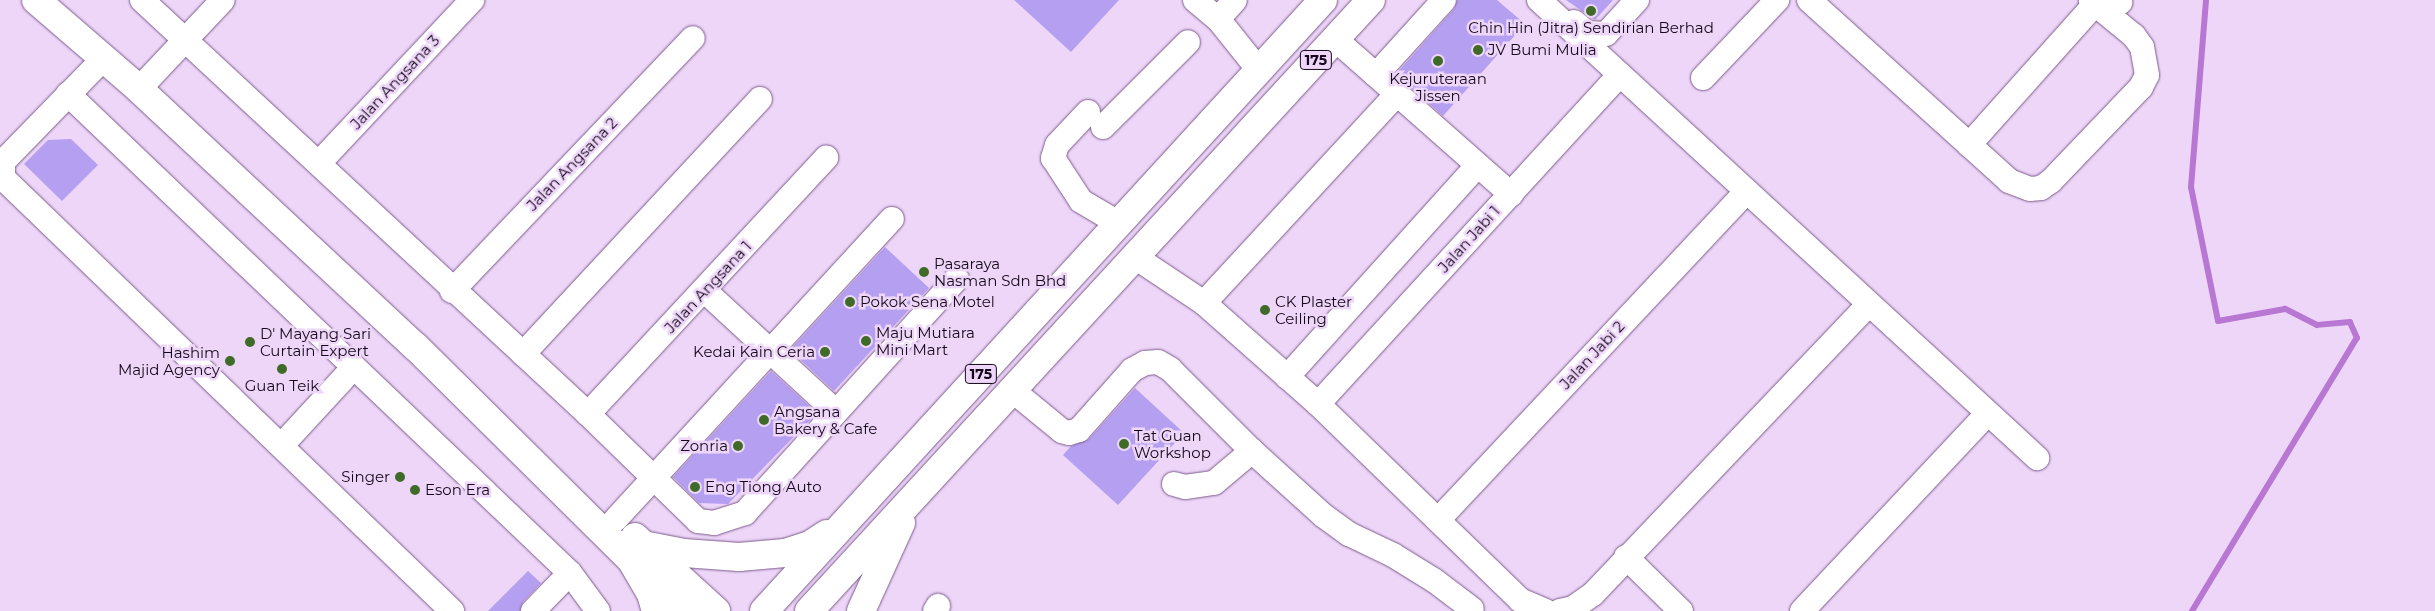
<!DOCTYPE html>
<html>
<head>
<meta charset="utf-8">
<style>
	body { margin:0 }
	#map { position:relative; width:2435px; height:611px; overflow:hidden; background:#edd6f8; font-family:Montserrat,sans-serif }
	div>[style] { position:absolute }
	[style*='--x'] { left:calc(var(--x)*1px); top:calc(var(--y)*1px); width:calc(var(--w)*1px); rotate:calc(var(--a)*1deg) }
	.stream>* { height:6px; margin:-3px; padding:0 3px; transform-origin:3px; border-radius:3px; background:#b877d2 }
	.building>* { inset:0; background:#b59ff0 }
	.roads { filter:drop-shadow(0 0 1px #7d5a8c) drop-shadow(0 0 1px #7d5a8c) }
	.minor>* { height:24px; margin:-12px; padding:0 12px; transform-origin:12px; border-radius:12px; background:#fff }
	.major>* { height:28px; margin:-14px; padding:0 14px; transform-origin:14px; border-radius:14px; background:#fff }
	.highway>* { height:28px; margin:-14px; padding:0 14px; transform-origin:14px; border-radius:14px; background:#fff }
	.dots>* { width:14px; height:14px; translate:-50% -50%; box-sizing:border-box; border:2px solid #edd6f8; border-radius:50% }
	span { translate:-50% -50%; white-space:nowrap; text-align:center; line-height:1.15; -webkit-text-stroke:5px #edd6f8; paint-order:stroke }
	.shield-label span { padding:1px 4px; background:#edd6f8; border:1px solid; border-radius:4px; -webkit-text-stroke-width:0 }
	.shield-label { font-size:14px; color:#16081b; font-weight:700 }
	.poi-label { font-size:15px; color:#16081b }
	.left { translate:0 -50%; text-align:left }
	.right { translate:-100% -50%; text-align:right }
	.street-label { font-size:15px; color:#16081b }
</style>
</head>
<body>
<div id="map">
	<div class="stream">
		<i style="--x:2192;--y:611;--w:319;--a:-58.9"></i>
		<i style="--x:2357;--y:338;--w:17;--a:-114"></i>
		<i style="--x:2350;--y:322;--w:33;--a:175"></i>
		<i style="--x:2317;--y:325;--w:36;--a:-153"></i>
		<i style="--x:2285;--y:309;--w:68;--a:169.8"></i>
		<i style="--x:2218;--y:321;--w:137;--a:-101.4"></i>
		<i style="--x:2191;--y:187;--w:188;--a:-85.4"></i>
	</div>
	<div class="building">
		<i style="clip-path:polygon(1014px 0,1119px 0,1071px 52px)"></i>
		<i style="clip-path:polygon(1457px 0,1497px 0,1525px 24px,1443px 116px,1396px 74px,1454px 9px)"></i>
		<i style="clip-path:polygon(1566px 0,1613px 0,1595px 20px)"></i>
		<i style="clip-path:polygon(71px 139px,98px 165px,62px 201px,24px 164px,48px 140px)"></i>
		<i style="clip-path:polygon(885px 247px,929px 288px,834px 391px,790px 350px)"></i>
		<i style="clip-path:polygon(771px 371px,817px 413px,728px 504px,699px 503px,673px 477px)"></i>
		<i style="clip-path:polygon(1135px 388px,1184px 433px,1118px 505px,1063px 455px,1071px 446px,1089px 439px)"></i>
		<i style="clip-path:polygon(528px 571px,541px 583px,523px 602px,520px 611px,488px 611px)"></i>
	</div>
	<div class="roads">
		<div class="minor">
			<i style="--x:142;--y:0;--w:609;--a:42.87"></i>
			<i style="--x:588;--y:414;--w:153;--a:44.2"></i>
			<i style="--x:698;--y:521;--w:16;--a:7"></i>
			<i style="--x:714;--y:523;--w:33;--a:-18"></i>
			<i style="--x:745;--y:513;--w:316;--a:-47.9"></i>
			<i style="--x:1195;--y:0;--w:30;--a:40"></i>
			<i style="--x:1218;--y:19;--w:64;--a:51.3"></i>
			<i style="--x:1539;--y:0;--w:677;--a:42.6"></i>
			<i style="--x:1809;--y:0;--w:270;--a:42.1"></i>
			<i style="--x:2009;--y:181;--w:22;--a:21"></i>
			<i style="--x:2030;--y:189;--w:11;--a:-5"></i>
			<i style="--x:2041;--y:188;--w:12;--a:-35"></i>
			<i style="--x:2051;--y:181;--w:130;--a:-46.2"></i>
			<i style="--x:2141;--y:87;--w:13;--a:-63"></i>
			<i style="--x:2147;--y:75;--w:28;--a:-100"></i>
			<i style="--x:2142;--y:47;--w:14;--a:-126"></i>
			<i style="--x:2134;--y:36;--w:50;--a:-140.6"></i>
			<i style="--x:2117;--y:0;--w:4;--a:34"></i>
			<i style="--x:1218;--y:19;--w:25;--a:-48"></i>
			<i style="--x:1574;--y:22;--w:17;--a:40"></i>
			<i style="--x:1587;--y:33;--w:19;--a:3"></i>
			<i style="--x:1606;--y:34;--w:46;--a:-47.6"></i>
			<i style="--x:1335;--y:39;--w:235;--a:41.4"></i>
			<i style="--x:104;--y:58;--w:145;--a:134.2"></i>
			<i style="--x:3;--y:162;--w:16;--a:90"></i>
			<i style="--x:3;--y:178;--w:624;--a:43.96"></i>
			<i style="--x:1376;--y:75;--w:101;--a:-47.8"></i>
			<i style="--x:1703;--y:78;--w:108;--a:-46.5"></i>
			<i style="--x:139;--y:89;--w:122;--a:-46.7"></i>
			<i style="--x:68;--y:94;--w:694;--a:43.66"></i>
			<i style="--x:570;--y:573;--w:47;--a:53.6"></i>
			<i style="--x:1088;--y:112;--w:45;--a:133.2"></i>
			<i style="--x:1057;--y:145;--w:14;--a:107"></i>
			<i style="--x:1053;--y:158;--w:51;--a:56.9"></i>
			<i style="--x:1081;--y:201;--w:45;--a:30.5"></i>
			<i style="--x:1103;--y:127;--w:120;--a:-45"></i>
			<i style="--x:1969;--y:145;--w:189;--a:-48.2"></i>
			<i style="--x:2095;--y:4;--w:6;--a:-135"></i>
			<i style="--x:319;--y:163;--w:224;--a:-46.8"></i>
			<i style="--x:1135;--y:257;--w:83;--a:33.7"></i>
			<i style="--x:1204;--y:303;--w:152;--a:41.5"></i>
			<i style="--x:1318;--y:404;--w:281;--a:44.1"></i>
			<i style="--x:1520;--y:600;--w:28;--a:23"></i>
			<i style="--x:452;--y:291;--w:349;--a:-46.4"></i>
			<i style="--x:705;--y:291;--w:177;--a:42.7"></i>
			<i style="--x:1204;--y:303;--w:283;--a:-47.3"></i>
			<i style="--x:523;--y:354;--w:348;--a:-47.1"></i>
			<i style="--x:1287;--y:377;--w:285;--a:-48"></i>
			<i style="--x:1012;--y:390;--w:65;--a:39.4"></i>
			<i style="--x:1062;--y:431;--w:7;--a:16"></i>
			<i style="--x:1069;--y:433;--w:10;--a:-17"></i>
			<i style="--x:1079;--y:430;--w:80;--a:-48.5"></i>
			<i style="--x:1132;--y:370;--w:15;--a:-28"></i>
			<i style="--x:1145;--y:363;--w:13;--a:-4"></i>
			<i style="--x:1158;--y:362;--w:14;--a:30"></i>
			<i style="--x:1170;--y:369;--w:116;--a:45"></i>
			<i style="--x:1252;--y:451;--w:97;--a:42.1"></i>
			<i style="--x:1324;--y:516;--w:31;--a:36"></i>
			<i style="--x:1349;--y:534;--w:49;--a:25.5"></i>
			<i style="--x:1393;--y:555;--w:49;--a:31.8"></i>
			<i style="--x:1435;--y:581;--w:46;--a:37.1"></i>
			<i style="--x:1318;--y:404;--w:447;--a:-47.5"></i>
			<i style="--x:588;--y:414;--w:350;--a:-47.1"></i>
			<i style="--x:282;--y:445;--w:106;--a:-47.3"></i>
			<i style="--x:1174;--y:484;--w:11;--a:15"></i>
			<i style="--x:1185;--y:487;--w:29;--a:-8"></i>
			<i style="--x:1214;--y:483;--w:50;--a:-40.1"></i>
			<i style="--x:615;--y:520;--w:409;--a:-47.4"></i>
			<i style="--x:1438;--y:520;--w:451;--a:-46.8"></i>
			<i style="--x:1626;--y:557;--w:77;--a:44.5"></i>
			<i style="--x:533;--y:611;--w:53;--a:-45.8"></i>
			<i style="--x:935;--y:611;--w:6;--a:-59"></i>
			<i style="--x:1560;--y:611;--w:13;--a:-13"></i>
			<i style="--x:1573;--y:608;--w:24;--a:-35"></i>
			<i style="--x:1593;--y:594;--w:400;--a:-46.4"></i>
			<i style="--x:1802;--y:611;--w:270;--a:-46.8"></i>
		</div>
		<div class="major">
			<i style="--x:36;--y:0;--w:136;--a:40.8"></i>
			<i style="--x:139;--y:89;--w:377;--a:43"></i>
			<i style="--x:415;--y:346;--w:377;--a:44.7"></i>
			<i style="--x:635;--y:537;--w:110;--a:42.4"></i>
		</div>
		<div class="highway">
			<i style="--x:643;--y:545;--w:42;--a:11"></i>
			<i style="--x:684;--y:553;--w:55;--a:4.2"></i>
			<i style="--x:739;--y:557;--w:46;--a:-5"></i>
			<i style="--x:785;--y:553;--w:26;--a:-18"></i>
			<i style="--x:810;--y:545;--w:20;--a:-33"></i>
			<i style="--x:630;--y:558;--w:42;--a:59.7"></i>
			<i style="--x:651;--y:594;--w:18;--a:74"></i>
			<i style="--x:764;--y:611;--w:828;--a:-47.54"></i>
			<i style="--x:809;--y:611;--w:830;--a:-47.39"></i>
			<i style="--x:861;--y:611;--w:97;--a:-65.6"></i>
		</div>
	</div>
	<div class="dots">
		<i style="left:1591px;top:11px;background:#3f6a27"></i>
		<i style="left:1478px;top:50px;background:#3f6a27"></i>
		<i style="left:1438px;top:61px;background:#3f6a27"></i>
		<i style="left:924px;top:272px;background:#3f6a27"></i>
		<i style="left:850px;top:302px;background:#3f6a27"></i>
		<i style="left:1265px;top:310px;background:#3f6a27"></i>
		<i style="left:866px;top:341px;background:#3f6a27"></i>
		<i style="left:250px;top:342px;background:#3f6a27"></i>
		<i style="left:825px;top:352px;background:#3f6a27"></i>
		<i style="left:230px;top:361px;background:#3f6a27"></i>
		<i style="left:282px;top:369px;background:#3f6a27"></i>
		<i style="left:764px;top:420px;background:#3f6a27"></i>
		<i style="left:1124px;top:444px;background:#3f6a27"></i>
		<i style="left:738px;top:446px;background:#3f6a27"></i>
		<i style="left:400px;top:477px;background:#3f6a27"></i>
		<i style="left:695px;top:487px;background:#3f6a27"></i>
		<i style="left:415px;top:490px;background:#3f6a27"></i>
	</div>
	<div class="shield-label">
		<span style="left:1316px;top:60px">175</span>
		<span style="left:981px;top:374px">175</span>
	</div>
	<div class="poi-label">
		<span style="left:1591px;top:28px">Chin Hin (Jitra) Sendirian Berhad</span>
		<span class="left" style="left:1488px;top:50px">JV Bumi Mulia</span>
		<span style="left:1438px;top:87px">Kejuruteraan<br>Jissen</span>
		<span class="left" style="left:934px;top:272px">Pasaraya<br>Nasman Sdn Bhd</span>
		<span class="left" style="left:1275px;top:310px">CK Plaster<br>Ceiling</span>
		<span class="left" style="left:860px;top:302px">Pokok Sena Motel</span>
		<span class="left" style="left:876px;top:341px">Maju Mutiara<br>Mini Mart</span>
		<span class="left" style="left:260px;top:342px">D' Mayang Sari<br>Curtain Expert</span>
		<span class="right" style="left:220px;top:361px">Hashim<br>Majid Agency</span>
		<span class="right" style="left:815px;top:352px">Kedai Kain Ceria</span>
		<span style="left:282px;top:386px">Guan Teik</span>
		<span class="left" style="left:774px;top:420px">Angsana<br>Bakery &amp; Cafe</span>
		<span class="left" style="left:1134px;top:444px">Tat Guan<br>Workshop</span>
		<span class="right" style="left:728px;top:446px">Zonria</span>
		<span class="right" style="left:390px;top:477px">Singer</span>
		<span class="left" style="left:705px;top:487px">Eng Tiong Auto</span>
		<span class="left" style="left:425px;top:490px">Eson Era</span>
	</div>
	<div class="street-label">
		<span style="left:395px;top:82px;rotate:-47deg">Jalan Angsana 3</span>
		<span style="left:572px;top:164px;rotate:-46deg">Jalan Angsana 2</span>
		<span style="left:1469px;top:239px;rotate:-48deg">Jalan Jabi 1</span>
		<span style="left:708px;top:287px;rotate:-47deg">Jalan Angsana 1</span>
		<span style="left:1592px;top:355px;rotate:-47deg">Jalan Jabi 2</span>
	</div>
</div>
</body>
</html>
